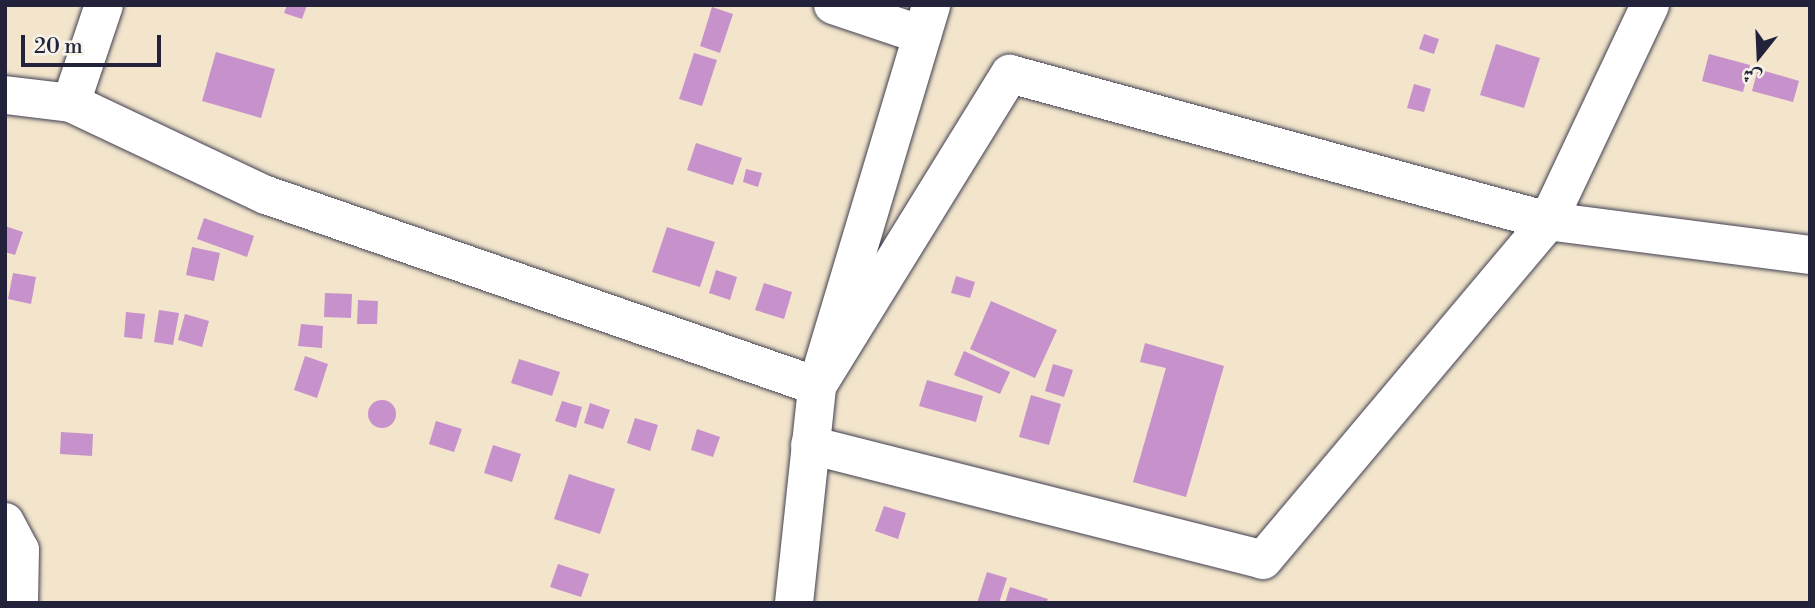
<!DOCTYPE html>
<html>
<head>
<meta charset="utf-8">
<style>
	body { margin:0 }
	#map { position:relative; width:1815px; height:608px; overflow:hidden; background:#f2e5cb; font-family:"Libre Bodoni",Amiri,serif }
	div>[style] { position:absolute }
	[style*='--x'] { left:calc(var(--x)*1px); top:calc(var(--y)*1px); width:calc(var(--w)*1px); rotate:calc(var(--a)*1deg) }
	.building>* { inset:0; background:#c791cb }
	.round { border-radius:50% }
	.roads { filter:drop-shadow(0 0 2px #413f51) drop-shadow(0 0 2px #413f51) }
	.street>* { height:38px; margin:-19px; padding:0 19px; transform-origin:19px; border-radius:19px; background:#fff }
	span { translate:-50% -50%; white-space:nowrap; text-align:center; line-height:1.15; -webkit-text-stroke:7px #f7f3e8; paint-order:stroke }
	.frame { position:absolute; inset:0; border:7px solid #22223b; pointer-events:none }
	.north { position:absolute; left:1724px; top:21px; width:70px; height:70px; -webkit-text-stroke:5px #f7f3e8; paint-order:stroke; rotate:198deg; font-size:19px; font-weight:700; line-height:28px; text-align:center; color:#22223b }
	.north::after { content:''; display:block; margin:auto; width:24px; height:32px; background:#22223b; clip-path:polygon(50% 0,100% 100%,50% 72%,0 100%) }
	.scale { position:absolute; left:21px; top:35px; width:140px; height:32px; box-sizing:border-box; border:4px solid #22223b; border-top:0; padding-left:9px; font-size:21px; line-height:24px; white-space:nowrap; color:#22223b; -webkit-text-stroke:5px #f7f3e8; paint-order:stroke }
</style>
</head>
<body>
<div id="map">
	<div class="building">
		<i style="clip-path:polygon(287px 5px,307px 5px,302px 19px,284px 13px)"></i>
		<i style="clip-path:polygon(712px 7px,733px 14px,720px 53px,700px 46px)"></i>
		<i style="clip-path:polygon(1424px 34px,1439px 39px,1434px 54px,1419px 49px)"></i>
		<i style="clip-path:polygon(1496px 44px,1540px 58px,1524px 108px,1480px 95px)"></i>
		<i style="clip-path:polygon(216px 52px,275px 69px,261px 118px,202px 101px)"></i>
		<i style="clip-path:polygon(694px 53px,717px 60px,702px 106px,679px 99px)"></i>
		<i style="clip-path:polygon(1709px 54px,1750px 65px,1743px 92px,1702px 81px)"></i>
		<i style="clip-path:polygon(1758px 69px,1799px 81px,1793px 102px,1752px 91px)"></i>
		<i style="clip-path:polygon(1414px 84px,1431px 89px,1424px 112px,1407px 108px)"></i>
		<i style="clip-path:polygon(696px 143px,742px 158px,733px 185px,687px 170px)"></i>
		<i style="clip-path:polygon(746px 169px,762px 173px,758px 187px,743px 182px)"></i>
		<i style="clip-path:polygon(204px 218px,254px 236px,247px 257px,197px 239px)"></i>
		<i style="clip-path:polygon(5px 226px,23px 232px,15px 255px,5px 252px)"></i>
		<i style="clip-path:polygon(667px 227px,715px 242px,700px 287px,652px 272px)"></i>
		<i style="clip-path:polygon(192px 247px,220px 253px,214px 281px,186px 275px)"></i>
		<i style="clip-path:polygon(716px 270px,737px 277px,730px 300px,709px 293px)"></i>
		<i style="clip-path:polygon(13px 273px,36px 277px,31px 304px,8px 299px)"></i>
		<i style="clip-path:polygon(956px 276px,975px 282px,970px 298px,951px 293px)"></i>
		<i style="clip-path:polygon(764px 283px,792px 292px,784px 319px,755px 310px)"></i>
		<i style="clip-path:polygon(325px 293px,352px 294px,351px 318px,324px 317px)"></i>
		<i style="clip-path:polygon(358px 300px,378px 301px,377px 324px,357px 324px)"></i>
		<i style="clip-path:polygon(991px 301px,1057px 330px,1035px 378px,970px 349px)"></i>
		<i style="clip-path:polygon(159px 310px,179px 313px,173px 345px,154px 342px)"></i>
		<i style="clip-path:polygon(126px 312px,145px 314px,142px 339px,124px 337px)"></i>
		<i style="clip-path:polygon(185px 314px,209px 321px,202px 347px,178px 340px)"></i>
		<i style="clip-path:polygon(301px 324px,323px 326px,322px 348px,298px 346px)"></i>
		<i style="clip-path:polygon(1145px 343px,1224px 366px,1186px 497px,1133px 482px,1166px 368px,1140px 362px)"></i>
		<i style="clip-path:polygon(964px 351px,1010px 372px,1000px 394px,954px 375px)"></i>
		<i style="clip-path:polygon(305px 356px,328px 364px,317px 398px,294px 390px)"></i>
		<i style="clip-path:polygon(519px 359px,560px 372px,552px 396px,511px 383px)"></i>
		<i style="clip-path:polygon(1053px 364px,1073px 370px,1064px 397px,1045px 391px)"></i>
		<i style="clip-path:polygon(927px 380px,983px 396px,976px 422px,919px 406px)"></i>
		<i style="clip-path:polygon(1031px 395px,1061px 404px,1049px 445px,1019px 437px)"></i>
		<i class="round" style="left:368px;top:400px;width:28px;height:28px"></i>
		<i style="clip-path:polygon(562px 401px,582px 407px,576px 428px,555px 421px)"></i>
		<i style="clip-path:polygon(590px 403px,610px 410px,603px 429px,584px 423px)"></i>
		<i style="clip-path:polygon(635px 418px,658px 425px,650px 451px,627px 443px)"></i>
		<i style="clip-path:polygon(436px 421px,462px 429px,454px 452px,429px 444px)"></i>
		<i style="clip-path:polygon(697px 429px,720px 437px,713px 457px,691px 450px)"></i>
		<i style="clip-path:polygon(61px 432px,93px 434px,92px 456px,60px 454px)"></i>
		<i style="clip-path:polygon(493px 445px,521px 454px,512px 482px,484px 473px)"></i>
		<i style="clip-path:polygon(569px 474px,615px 489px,600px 534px,554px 519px)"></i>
		<i style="clip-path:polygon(884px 506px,906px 513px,898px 539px,875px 531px)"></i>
		<i style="clip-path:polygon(558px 564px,589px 574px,581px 597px,550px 587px)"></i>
		<i style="clip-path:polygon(987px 572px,1007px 578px,999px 603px,977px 603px)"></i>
		<i style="clip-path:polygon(1010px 587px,1048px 599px,1046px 603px,1005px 603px)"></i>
	</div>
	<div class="roads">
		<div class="street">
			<i style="--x:833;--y:5;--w:94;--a:18.6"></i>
			<i style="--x:5;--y:95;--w:66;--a:6.9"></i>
			<i style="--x:71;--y:103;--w:216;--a:25.3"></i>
			<i style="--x:266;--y:195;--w:583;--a:19.12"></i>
			<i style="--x:817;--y:386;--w:367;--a:-58.3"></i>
			<i style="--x:1010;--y:74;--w:558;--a:15.28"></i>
			<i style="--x:1548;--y:221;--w:264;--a:7.4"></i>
			<i style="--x:71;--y:103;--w:103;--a:-71.4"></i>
			<i style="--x:810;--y:445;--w:467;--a:14.2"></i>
			<i style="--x:1263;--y:560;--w:443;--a:-49.9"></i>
			<i style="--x:1548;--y:221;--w:239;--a:-64.7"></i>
			<i style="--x:5;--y:522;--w:32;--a:62"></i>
			<i style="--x:20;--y:550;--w:53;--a:91.1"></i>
			<i style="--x:794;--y:603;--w:218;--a:-83.9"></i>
			<i style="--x:817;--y:386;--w:398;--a:-73.3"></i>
		</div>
	</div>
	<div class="frame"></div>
	<div class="north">ش</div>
	<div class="scale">20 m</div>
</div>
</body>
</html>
